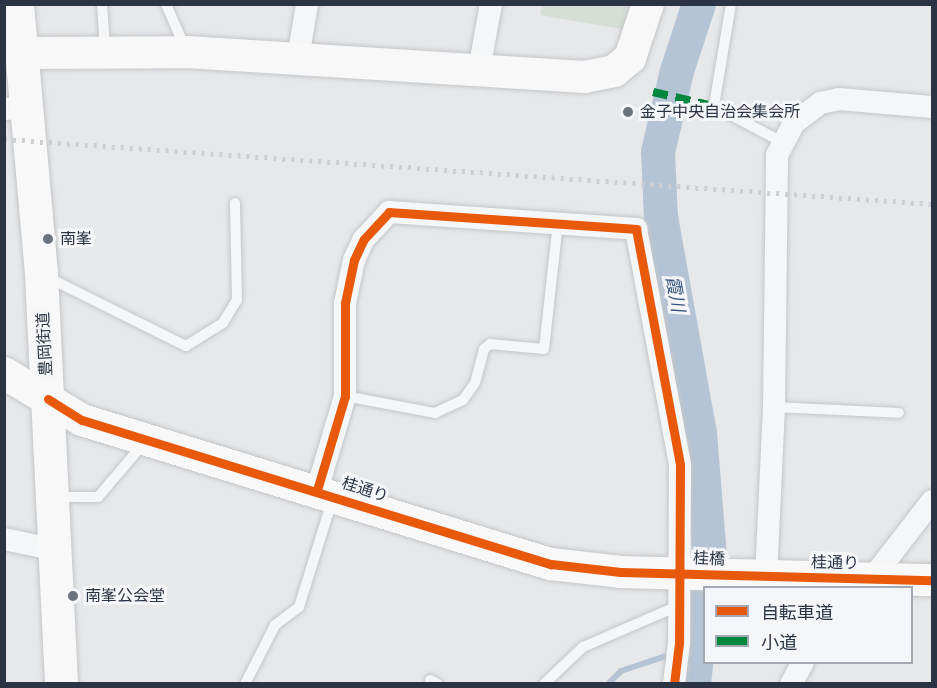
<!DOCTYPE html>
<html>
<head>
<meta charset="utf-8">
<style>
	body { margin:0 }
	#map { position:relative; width:937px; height:688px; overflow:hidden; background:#e6e8ea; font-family:"Fira Sans","Noto Sans JP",sans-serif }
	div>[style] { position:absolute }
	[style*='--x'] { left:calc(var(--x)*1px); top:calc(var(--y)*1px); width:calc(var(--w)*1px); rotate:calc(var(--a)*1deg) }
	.green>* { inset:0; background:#d6ded6 }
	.stream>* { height:6px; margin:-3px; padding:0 3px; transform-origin:3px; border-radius:3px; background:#b4c4d5 }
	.river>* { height:34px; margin:-17px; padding:0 17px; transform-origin:17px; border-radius:17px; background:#b4c4d5 }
	.roads { filter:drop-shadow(0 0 2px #c4c6c8) drop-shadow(0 0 2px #c4c6c8) }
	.lane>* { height:10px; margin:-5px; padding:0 5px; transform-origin:5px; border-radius:5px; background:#f5f6f7 }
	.street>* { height:22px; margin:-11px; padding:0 11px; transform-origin:11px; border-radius:11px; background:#f5f6f7 }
	.secondary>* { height:32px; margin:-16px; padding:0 16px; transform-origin:16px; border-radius:16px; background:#f8f8f8 }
	.primary>* { height:33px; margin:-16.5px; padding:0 16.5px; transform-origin:16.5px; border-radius:16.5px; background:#f8f8f8 }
	.rail>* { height:4.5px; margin-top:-2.25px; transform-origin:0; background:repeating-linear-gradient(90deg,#cecfd2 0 3px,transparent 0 9px) }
	.quiet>* { height:8px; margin-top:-4px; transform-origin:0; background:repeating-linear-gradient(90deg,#00873e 0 15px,transparent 0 23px) }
	.cycleway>* { height:9px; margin:-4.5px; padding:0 4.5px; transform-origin:4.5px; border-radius:4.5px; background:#e8590c }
	.dots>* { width:16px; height:16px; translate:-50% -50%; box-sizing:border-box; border:3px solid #f4f6f9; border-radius:50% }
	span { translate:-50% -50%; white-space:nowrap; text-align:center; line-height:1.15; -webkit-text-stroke:6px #f4f6f9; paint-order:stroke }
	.poi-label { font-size:16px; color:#2b3445 }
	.left { translate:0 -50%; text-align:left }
	.street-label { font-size:16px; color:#2b3445 }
	.water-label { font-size:18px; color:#34527a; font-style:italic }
	.frame { position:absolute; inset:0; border:6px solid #2b3445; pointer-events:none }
	.legend { position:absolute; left:703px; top:586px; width:210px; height:78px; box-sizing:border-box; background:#f4f6f9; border:2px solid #a4a8b1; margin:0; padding:8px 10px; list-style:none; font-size:18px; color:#2b3445 }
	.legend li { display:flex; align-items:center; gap:12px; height:30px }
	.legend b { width:30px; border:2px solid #a4a8b1 }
</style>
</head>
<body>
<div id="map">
	<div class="green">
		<i style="clip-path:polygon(542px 5px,637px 5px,634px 22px,621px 29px,540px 15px)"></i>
	</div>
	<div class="stream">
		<i style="--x:684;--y:650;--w:12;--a:-20"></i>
		<i style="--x:608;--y:684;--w:18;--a:-45"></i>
		<i style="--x:621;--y:671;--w:54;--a:-18.4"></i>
	</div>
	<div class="river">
		<i style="--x:699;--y:4;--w:71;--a:108.2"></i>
		<i style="--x:677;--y:71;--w:83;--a:103.2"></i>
		<i style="--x:658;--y:152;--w:65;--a:87.4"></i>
		<i style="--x:661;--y:217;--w:219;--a:79.8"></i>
		<i style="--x:700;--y:433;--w:123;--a:85.4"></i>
		<i style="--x:710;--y:556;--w:32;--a:99"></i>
		<i style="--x:694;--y:684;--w:94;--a:-83.9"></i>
	</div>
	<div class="roads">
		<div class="lane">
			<i style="--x:102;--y:4;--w:45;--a:86.2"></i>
			<i style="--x:166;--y:4;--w:48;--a:66.6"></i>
			<i style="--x:731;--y:4;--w:103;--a:99.5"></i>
			<i style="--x:714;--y:106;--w:77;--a:27.9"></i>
			<i style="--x:47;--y:277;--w:155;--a:26.4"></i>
			<i style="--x:186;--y:346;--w:44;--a:-31.9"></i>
			<i style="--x:223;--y:323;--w:27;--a:-59"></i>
			<i style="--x:237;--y:300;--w:97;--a:-91.2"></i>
			<i style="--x:345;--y:396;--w:92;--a:10.7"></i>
			<i style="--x:435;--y:413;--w:31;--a:-25"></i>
			<i style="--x:463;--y:400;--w:21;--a:-55"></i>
			<i style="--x:475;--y:383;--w:35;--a:-75"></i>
			<i style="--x:484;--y:349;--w:8;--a:-40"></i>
			<i style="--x:490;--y:344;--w:54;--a:5.3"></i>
			<i style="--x:544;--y:349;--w:128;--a:-83.7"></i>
			<i style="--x:774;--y:407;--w:125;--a:2.7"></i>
			<i style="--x:55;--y:497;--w:43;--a:0"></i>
			<i style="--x:98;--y:497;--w:71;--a:-49.6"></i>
			<i style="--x:430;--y:680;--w:9;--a:27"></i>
			<i style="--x:245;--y:684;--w:66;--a:-63"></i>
			<i style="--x:275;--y:625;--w:30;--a:-37"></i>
			<i style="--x:299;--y:607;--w:111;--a:-72.7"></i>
			<i style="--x:544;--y:684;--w:54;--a:-43.5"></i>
			<i style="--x:583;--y:647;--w:106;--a:-23.4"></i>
		</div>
		<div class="street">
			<i style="--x:298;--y:58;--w:55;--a:-80.5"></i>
			<i style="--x:479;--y:70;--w:67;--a:-79.7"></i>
			<i style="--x:4;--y:109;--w:22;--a:-3"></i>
			<i style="--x:317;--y:490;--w:98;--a:-73.4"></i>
			<i style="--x:345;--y:396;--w:93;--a:-90"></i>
			<i style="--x:345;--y:303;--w:44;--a:-78.2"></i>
			<i style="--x:354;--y:260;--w:23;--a:-65"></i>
			<i style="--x:364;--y:239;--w:37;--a:-47"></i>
			<i style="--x:389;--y:212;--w:248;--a:3.9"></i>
			<i style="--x:636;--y:229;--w:240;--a:79.4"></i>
			<i style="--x:680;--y:465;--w:178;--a:90.3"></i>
			<i style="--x:679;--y:643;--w:41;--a:97"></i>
			<i style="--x:4;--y:539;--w:54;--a:11.7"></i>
			<i style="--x:766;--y:577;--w:170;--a:-87.3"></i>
			<i style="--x:774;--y:407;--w:252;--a:-89.3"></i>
			<i style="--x:777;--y:155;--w:36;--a:-62"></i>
			<i style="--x:794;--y:123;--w:34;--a:-37"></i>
			<i style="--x:821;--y:103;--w:18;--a:-13"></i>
			<i style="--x:839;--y:99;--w:93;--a:4.9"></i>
			<i style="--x:867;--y:585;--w:106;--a:-52.3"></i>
			<i style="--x:791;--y:684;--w:25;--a:-61"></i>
		</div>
		<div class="secondary">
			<i style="--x:21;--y:53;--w:166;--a:-0.3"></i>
			<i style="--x:187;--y:52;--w:398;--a:3.6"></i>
			<i style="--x:584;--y:77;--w:31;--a:-11"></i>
			<i style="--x:614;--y:71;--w:21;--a:-39"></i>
			<i style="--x:630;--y:58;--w:57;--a:-71.6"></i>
			<i style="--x:4;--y:373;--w:91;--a:31.1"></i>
			<i style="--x:82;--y:420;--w:491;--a:17.1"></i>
			<i style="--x:551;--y:564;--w:70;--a:6.5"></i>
			<i style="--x:621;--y:572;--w:311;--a:1.5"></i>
		</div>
		<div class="primary">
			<i style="--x:17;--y:4;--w:271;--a:84.9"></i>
			<i style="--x:41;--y:274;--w:410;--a:87.2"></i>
		</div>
	</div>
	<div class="rail">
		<i style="--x:4;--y:139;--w:930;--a:4.01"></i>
	</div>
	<div class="quiet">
		<i style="--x:653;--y:92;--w:57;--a:13.1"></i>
	</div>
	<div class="cycleway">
		<i style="--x:48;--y:399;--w:40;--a:32"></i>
		<i style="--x:82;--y:420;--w:491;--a:17.1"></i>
		<i style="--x:551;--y:564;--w:70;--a:6.5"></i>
		<i style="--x:621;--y:572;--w:311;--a:1.5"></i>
		<i style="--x:317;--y:490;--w:98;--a:-73.4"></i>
		<i style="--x:345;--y:396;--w:93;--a:-90"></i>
		<i style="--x:345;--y:303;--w:44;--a:-78.2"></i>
		<i style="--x:354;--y:260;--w:23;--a:-65"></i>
		<i style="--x:364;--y:239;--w:37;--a:-47"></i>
		<i style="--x:389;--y:212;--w:248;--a:3.9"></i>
		<i style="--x:636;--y:229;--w:240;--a:79.4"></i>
		<i style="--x:680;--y:465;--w:178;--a:90.3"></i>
		<i style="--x:679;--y:643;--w:41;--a:97"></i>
	</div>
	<div class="dots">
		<i style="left:628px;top:112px;background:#6c737f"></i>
		<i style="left:48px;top:239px;background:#6c737f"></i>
		<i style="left:73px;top:596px;background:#6c737f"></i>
	</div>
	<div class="poi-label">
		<span class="left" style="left:640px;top:112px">金子中央自治会集会所</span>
		<span class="left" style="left:60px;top:239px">南峯</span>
		<span class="left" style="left:85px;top:596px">南峯公会堂</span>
	</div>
	<div class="street-label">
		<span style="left:45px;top:344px;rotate:-93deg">豊岡街道</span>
		<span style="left:365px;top:490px;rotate:18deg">桂通り</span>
		<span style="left:709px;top:559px;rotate:3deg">桂橋</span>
		<span style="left:835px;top:563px;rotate:1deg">桂通り</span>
	</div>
	<div class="water-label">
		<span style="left:675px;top:294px;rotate:80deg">霞川</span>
	</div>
	<div class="frame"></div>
	<ul class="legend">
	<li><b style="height:8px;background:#e8590c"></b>自転車道</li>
	<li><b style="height:8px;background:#00873e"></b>小道</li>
	</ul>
</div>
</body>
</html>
